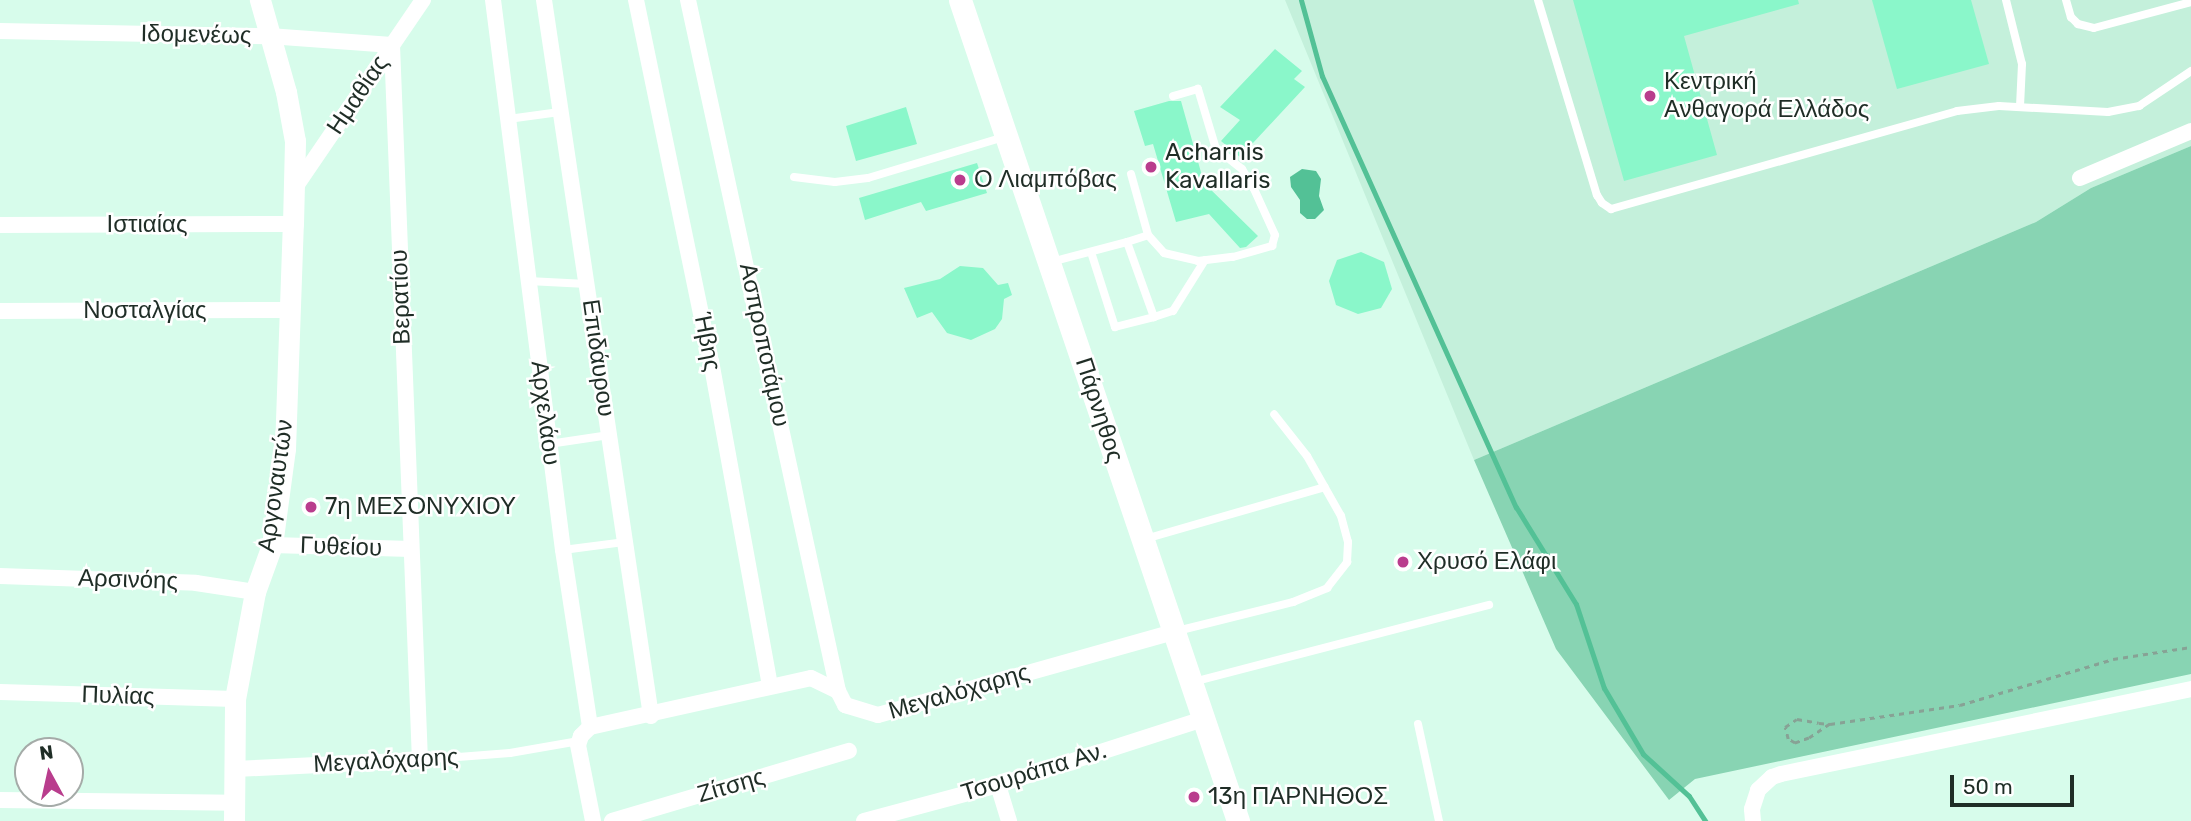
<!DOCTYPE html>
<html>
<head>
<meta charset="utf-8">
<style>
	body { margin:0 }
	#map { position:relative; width:2191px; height:821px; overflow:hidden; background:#d7fceb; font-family:Rubik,sans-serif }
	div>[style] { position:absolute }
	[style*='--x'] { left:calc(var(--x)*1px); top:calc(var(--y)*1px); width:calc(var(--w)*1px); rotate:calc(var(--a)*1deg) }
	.built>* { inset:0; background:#c4f0db }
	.green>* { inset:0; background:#88d4b3 }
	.water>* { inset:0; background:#53c196 }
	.stream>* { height:5px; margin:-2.5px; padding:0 2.5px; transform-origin:2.5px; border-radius:2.5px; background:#53c196 }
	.building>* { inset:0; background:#8af7ca }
	.path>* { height:2.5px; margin-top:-1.25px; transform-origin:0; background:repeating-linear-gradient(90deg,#87a295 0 5px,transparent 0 10px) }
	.service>* { height:8px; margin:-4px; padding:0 4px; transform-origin:4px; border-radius:4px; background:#fff }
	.minor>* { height:16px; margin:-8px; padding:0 8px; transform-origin:8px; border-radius:8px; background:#fff }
	.tertiary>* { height:21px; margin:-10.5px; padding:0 10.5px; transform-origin:10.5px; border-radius:10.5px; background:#fff }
	.secondary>* { height:23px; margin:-11.5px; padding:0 11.5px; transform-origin:11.5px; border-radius:11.5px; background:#fff }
	.dots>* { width:19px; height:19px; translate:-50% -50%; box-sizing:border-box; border:4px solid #fff; border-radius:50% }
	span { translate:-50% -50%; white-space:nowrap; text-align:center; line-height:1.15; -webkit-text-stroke:5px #fff; paint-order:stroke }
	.street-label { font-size:24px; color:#1f2d26 }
	.poi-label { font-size:24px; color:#1f2d26 }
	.left { translate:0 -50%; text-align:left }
	.north { position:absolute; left:14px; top:737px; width:70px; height:70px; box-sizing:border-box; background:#fff; border:2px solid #a5aba8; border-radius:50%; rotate:352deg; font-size:19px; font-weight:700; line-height:28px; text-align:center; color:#1f2d26 }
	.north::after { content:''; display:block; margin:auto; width:24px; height:32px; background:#b93d8d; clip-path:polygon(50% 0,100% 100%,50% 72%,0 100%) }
	.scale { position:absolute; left:1950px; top:775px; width:124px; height:32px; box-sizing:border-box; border:4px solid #1f2d26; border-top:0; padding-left:9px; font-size:21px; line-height:24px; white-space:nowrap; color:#1f2d26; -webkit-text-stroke:5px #fff; paint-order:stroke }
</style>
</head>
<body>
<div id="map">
	<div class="built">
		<i style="clip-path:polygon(1285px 0,2191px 0,2191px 146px,2091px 188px,2036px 222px,1474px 460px)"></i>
	</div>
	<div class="green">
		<i style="clip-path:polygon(2191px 146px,2191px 674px,1695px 779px,1669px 800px,1556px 649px,1474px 460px,2036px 222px,2091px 188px)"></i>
	</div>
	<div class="water">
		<i style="clip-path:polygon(1302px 169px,1316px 171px,1321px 179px,1319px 196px,1324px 210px,1315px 219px,1307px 219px,1300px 213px,1300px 200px,1291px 187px,1290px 177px)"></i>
	</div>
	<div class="stream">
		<i style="--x:1301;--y:0;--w:79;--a:74.6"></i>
		<i style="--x:1322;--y:76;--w:473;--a:65.8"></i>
		<i style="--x:1516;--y:507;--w:114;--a:58.3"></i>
		<i style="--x:1576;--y:604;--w:89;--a:71.6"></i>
		<i style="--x:1604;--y:688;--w:77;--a:59.4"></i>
		<i style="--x:1643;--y:754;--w:62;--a:42.4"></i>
		<i style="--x:1689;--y:796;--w:30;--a:57"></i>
	</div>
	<div class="building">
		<i style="clip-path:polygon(1573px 0,1798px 0,1799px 4px,1684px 36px,1717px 155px,1624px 181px)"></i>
		<i style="clip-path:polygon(1872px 0,1971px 0,1989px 64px,1897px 89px)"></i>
		<i style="clip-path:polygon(1275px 49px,1302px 71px,1294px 79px,1305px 87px,1240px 157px,1221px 141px,1240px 120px,1220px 107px)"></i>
		<i style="clip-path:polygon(1169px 101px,1181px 101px,1204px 183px,1258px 236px,1246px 247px,1240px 248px,1209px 214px,1176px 222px,1153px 144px,1145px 146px,1134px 111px)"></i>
		<i style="clip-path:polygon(906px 107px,917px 144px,856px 161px,846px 126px)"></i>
		<i style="clip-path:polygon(977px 163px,987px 193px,926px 211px,921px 202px,865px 220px,859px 198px)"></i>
		<i style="clip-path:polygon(1361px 252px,1384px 262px,1392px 289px,1381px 308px,1358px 314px,1336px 305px,1329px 281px,1337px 260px)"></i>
		<i style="clip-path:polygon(960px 266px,983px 268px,998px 285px,1008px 283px,1012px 295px,1004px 299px,1002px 319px,995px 329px,971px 340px,947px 333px,932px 312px,917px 318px,904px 288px,940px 279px)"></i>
	</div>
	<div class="path">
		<i style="--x:1797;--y:719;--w:22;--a:10"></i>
		<i style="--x:1819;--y:723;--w:11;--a:5"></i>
		<i style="--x:1830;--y:724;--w:25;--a:146"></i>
		<i style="--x:1809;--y:738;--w:15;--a:160"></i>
		<i style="--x:1795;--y:743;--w:8;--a:-150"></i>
		<i style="--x:1788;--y:739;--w:12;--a:-104"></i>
		<i style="--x:1785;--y:727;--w:14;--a:-34"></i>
		<i style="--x:1830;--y:724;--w:131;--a:-8.3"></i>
		<i style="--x:1960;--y:705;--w:160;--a:-16.7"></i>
		<i style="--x:2113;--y:659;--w:79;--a:-8.7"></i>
	</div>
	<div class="service">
		<i style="--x:1538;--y:0;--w:204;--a:73.2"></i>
		<i style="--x:1597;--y:195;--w:9;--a:58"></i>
		<i style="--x:1602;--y:203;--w:11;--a:34"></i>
		<i style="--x:1611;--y:209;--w:360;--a:-15.8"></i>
		<i style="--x:1957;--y:111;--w:42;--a:-6.8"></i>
		<i style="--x:1999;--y:106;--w:109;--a:3.2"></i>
		<i style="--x:2108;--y:112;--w:32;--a:-11"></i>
		<i style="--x:2139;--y:106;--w:63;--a:-33.9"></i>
		<i style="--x:2006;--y:0;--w:66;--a:76"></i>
		<i style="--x:2022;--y:64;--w:43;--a:92.7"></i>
		<i style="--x:2066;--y:0;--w:18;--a:74"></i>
		<i style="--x:2071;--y:17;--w:10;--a:45"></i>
		<i style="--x:2078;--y:24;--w:16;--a:14"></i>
		<i style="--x:2094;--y:28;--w:100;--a:-15"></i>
		<i style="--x:508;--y:119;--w:52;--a:-7.7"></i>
		<i style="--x:1131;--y:174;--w:63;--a:74.4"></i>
		<i style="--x:1148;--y:235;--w:24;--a:48"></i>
		<i style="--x:1164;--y:253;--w:35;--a:13"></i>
		<i style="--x:1198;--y:261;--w:35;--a:-7"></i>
		<i style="--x:1233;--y:257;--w:41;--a:-15.8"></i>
		<i style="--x:1272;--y:246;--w:11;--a:-75"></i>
		<i style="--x:1275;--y:235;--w:51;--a:-114.5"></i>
		<i style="--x:1254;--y:189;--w:23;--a:-121"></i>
		<i style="--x:1242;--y:169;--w:33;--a:-142"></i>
		<i style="--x:1216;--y:149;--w:63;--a:-106.7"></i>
		<i style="--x:1198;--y:89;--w:26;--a:164"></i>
		<i style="--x:794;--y:177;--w:41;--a:7"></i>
		<i style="--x:835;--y:182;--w:33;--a:-7"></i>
		<i style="--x:868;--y:178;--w:142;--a:-16.8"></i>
		<i style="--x:1127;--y:242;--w:22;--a:-18"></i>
		<i style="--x:1091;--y:252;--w:79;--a:72.3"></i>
		<i style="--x:1115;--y:327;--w:40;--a:-14.4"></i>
		<i style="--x:1051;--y:262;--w:79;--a:-14.7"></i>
		<i style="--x:1127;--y:242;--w:80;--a:70.2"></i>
		<i style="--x:1154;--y:317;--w:20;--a:-18"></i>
		<i style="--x:1173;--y:311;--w:60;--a:-57.9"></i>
		<i style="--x:528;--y:281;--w:59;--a:2.9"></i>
		<i style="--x:549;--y:444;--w:61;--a:-8.5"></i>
		<i style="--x:1145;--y:539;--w:187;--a:-16.1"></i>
		<i style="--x:563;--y:550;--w:63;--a:-7.4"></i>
		<i style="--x:1177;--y:631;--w:120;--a:-14"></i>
		<i style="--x:1293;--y:602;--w:37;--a:-22"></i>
		<i style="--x:1327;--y:588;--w:33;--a:-52"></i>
		<i style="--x:1347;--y:562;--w:20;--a:-87"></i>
		<i style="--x:1348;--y:542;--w:27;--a:-105"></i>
		<i style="--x:1341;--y:516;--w:69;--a:-119.5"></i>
		<i style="--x:1307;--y:456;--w:53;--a:-128.2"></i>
		<i style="--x:1193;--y:682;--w:306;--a:-14.6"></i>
		<i style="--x:1418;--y:724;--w:99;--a:77.8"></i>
		<i style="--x:420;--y:760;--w:90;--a:-4.4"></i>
		<i style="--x:510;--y:753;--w:70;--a:-9.9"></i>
	</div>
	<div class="minor">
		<i style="--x:493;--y:0;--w:554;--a:82.75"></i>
		<i style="--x:563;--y:550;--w:179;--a:81.3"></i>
		<i style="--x:544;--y:0;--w:724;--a:81.5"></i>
		<i style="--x:636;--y:0;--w:369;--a:78.3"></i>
		<i style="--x:711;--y:361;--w:329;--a:79.7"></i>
		<i style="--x:688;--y:0;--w:707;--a:77.75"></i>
		<i style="--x:0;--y:31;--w:269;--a:1.1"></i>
		<i style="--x:269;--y:36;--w:123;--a:4.2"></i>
		<i style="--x:392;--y:45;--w:716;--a:87.76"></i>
		<i style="--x:420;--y:760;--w:185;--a:177.2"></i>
		<i style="--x:2080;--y:178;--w:121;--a:-22.9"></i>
		<i style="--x:294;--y:189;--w:229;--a:-55.7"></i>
		<i style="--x:0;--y:225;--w:293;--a:-0.2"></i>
		<i style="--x:0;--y:311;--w:290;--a:-0.2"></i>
		<i style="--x:272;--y:545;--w:139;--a:1.6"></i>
		<i style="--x:0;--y:576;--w:196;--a:2"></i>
		<i style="--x:196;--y:583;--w:60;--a:8.7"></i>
		<i style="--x:0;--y:692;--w:235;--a:1.7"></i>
		<i style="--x:590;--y:727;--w:226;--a:-12.5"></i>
		<i style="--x:811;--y:678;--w:30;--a:26"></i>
		<i style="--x:838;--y:691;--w:16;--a:63"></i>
		<i style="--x:845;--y:705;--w:34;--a:17"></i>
		<i style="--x:878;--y:715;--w:307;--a:-15.7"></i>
		<i style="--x:590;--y:727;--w:13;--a:135"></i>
		<i style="--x:581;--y:736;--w:9;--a:108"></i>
		<i style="--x:578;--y:745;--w:77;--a:78.8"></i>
		<i style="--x:998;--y:785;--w:38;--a:73"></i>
		<i style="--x:0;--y:800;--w:234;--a:0.7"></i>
		<i style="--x:612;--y:821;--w:247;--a:-16.5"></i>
		<i style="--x:864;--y:821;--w:139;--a:-15"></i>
		<i style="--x:998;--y:785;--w:216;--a:-17.8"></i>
		<i style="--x:1753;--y:821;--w:12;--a:-95"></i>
		<i style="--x:1752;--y:809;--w:20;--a:-72"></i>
		<i style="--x:1758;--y:790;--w:19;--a:-43"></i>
		<i style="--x:1772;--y:777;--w:9;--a:-18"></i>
		<i style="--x:1781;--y:774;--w:419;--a:-11.7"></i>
	</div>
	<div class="tertiary">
		<i style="--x:234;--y:821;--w:122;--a:-89.5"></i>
		<i style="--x:235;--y:699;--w:109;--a:-79.4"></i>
		<i style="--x:255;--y:592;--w:50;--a:-70.1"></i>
		<i style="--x:272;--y:545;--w:97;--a:-82.3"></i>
		<i style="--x:285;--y:449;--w:225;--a:-88"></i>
		<i style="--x:293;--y:224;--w:83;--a:-88.6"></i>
		<i style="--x:295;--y:141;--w:50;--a:-100.4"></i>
		<i style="--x:286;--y:92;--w:96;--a:-105.8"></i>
	</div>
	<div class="secondary">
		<i style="--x:960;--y:0;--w:867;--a:71.29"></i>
	</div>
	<div class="dots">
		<i style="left:1650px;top:96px;background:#b93d8d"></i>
		<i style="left:1151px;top:167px;background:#b93d8d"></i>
		<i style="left:960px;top:180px;background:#b93d8d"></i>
		<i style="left:311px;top:507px;background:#b93d8d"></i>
		<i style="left:1403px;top:562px;background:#b93d8d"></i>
		<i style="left:1194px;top:797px;background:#b93d8d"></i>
	</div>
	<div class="street-label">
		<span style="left:196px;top:35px;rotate:1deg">Ιδομενέως</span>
		<span style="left:358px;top:95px;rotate:-56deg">Ημαθίας</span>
		<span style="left:147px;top:225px">Ιστιαίας</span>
		<span style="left:401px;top:297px;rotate:-92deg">Βερατίου</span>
		<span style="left:145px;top:311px">Νοσταλγίας</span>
		<span style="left:707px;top:342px;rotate:79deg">Ήβης</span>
		<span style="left:764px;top:345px;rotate:78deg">Ασπροποτάμου</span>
		<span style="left:598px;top:358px;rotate:82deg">Επιδάυρου</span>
		<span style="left:1099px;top:410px;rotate:72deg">Πάρνηθος</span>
		<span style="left:545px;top:413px;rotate:83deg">Αρχελάου</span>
		<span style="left:276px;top:486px;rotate:-82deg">Αργοναυτών</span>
		<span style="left:341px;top:547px;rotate:2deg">Γυθείου</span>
		<span style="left:128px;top:580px;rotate:2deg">Αρσινόης</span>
		<span style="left:959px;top:692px;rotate:-16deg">Μεγαλόχαρης</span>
		<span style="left:118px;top:696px;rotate:2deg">Πυλίας</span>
		<span style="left:386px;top:761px;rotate:-3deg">Μεγαλόχαρης</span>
		<span style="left:1034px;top:772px;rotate:-17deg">Τσουράπα Αν.</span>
		<span style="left:731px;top:786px;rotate:-16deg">Ζίτσης</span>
	</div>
	<div class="poi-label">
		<span class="left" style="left:1664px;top:96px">Κεντρική<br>Ανθαγορά Ελλάδος</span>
		<span class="left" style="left:1165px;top:167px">Acharnis<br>Kavallaris</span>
		<span class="left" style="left:974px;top:180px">Ο Λιαμπόβας</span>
		<span class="left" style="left:325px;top:507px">7η ΜΕΣΟΝΥΧΙΟΥ</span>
		<span class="left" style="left:1417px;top:562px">Χρυσό Ελάφι</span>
		<span class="left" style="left:1208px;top:797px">13η ΠΑΡΝΗΘΟΣ</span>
	</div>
	<div class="north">N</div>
	<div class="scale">50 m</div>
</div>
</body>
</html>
